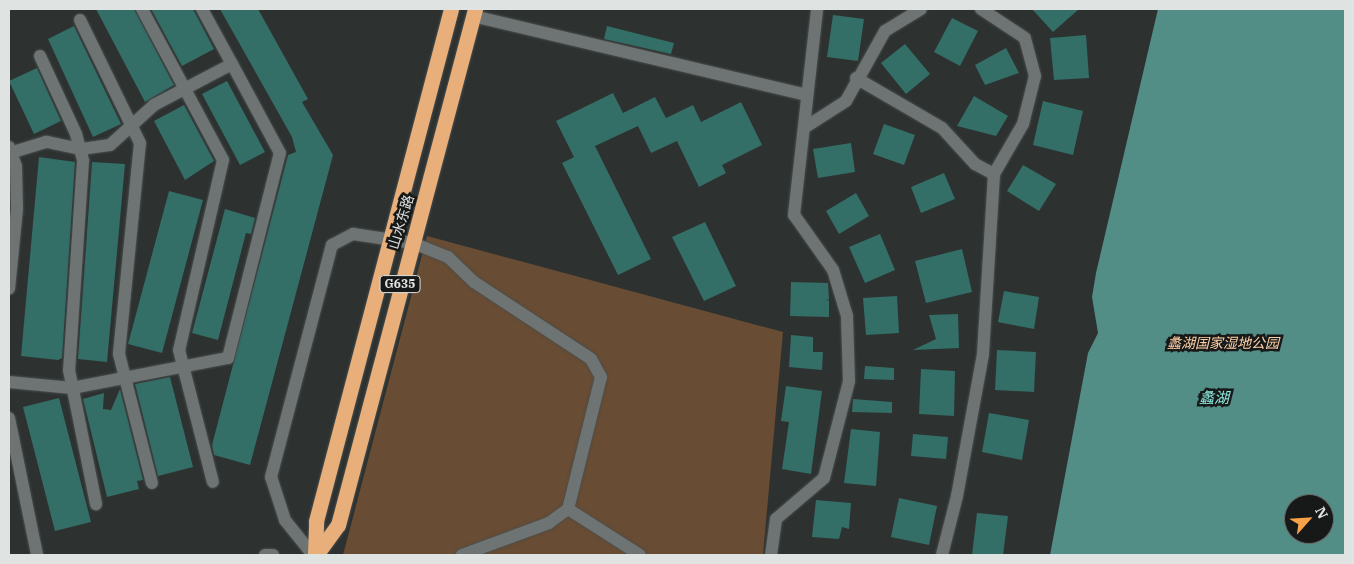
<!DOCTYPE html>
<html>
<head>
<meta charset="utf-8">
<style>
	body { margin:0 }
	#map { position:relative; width:1354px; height:564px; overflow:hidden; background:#2d3231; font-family:"IBM Plex Serif","Noto Sans SC",serif }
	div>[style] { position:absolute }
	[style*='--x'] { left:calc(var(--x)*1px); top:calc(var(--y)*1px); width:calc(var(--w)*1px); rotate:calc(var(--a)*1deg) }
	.green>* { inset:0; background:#684c33 }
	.water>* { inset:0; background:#528d86 }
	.building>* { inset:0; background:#336e67 }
	.roads { filter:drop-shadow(0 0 1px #4a4e4d) drop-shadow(0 0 1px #4a4e4d) }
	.minor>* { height:12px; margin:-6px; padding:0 6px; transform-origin:6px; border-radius:6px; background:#6e7473 }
	.highway>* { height:15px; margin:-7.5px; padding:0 7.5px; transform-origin:7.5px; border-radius:7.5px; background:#e9af7a }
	span { translate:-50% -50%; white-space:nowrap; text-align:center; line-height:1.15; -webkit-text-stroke:5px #171919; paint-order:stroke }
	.shield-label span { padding:1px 4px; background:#171919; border:1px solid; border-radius:4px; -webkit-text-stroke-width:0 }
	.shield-label { font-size:12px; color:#dfe3e2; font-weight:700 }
	.street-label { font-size:14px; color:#dfe3e2 }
	.park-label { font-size:14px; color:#fed0a7; font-style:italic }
	.water-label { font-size:15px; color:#8aeade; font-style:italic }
	.frame { position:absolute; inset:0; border:10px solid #dfe3e2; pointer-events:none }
	.north { position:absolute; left:1284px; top:494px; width:50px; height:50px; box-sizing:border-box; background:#171919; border:1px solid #676a69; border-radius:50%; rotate:64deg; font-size:14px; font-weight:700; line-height:20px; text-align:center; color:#dfe3e2 }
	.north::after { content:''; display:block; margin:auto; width:18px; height:22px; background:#f7a149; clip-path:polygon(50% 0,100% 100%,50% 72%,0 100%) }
</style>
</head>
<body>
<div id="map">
	<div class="green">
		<i style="clip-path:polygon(427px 236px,783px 332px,763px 555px,343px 555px)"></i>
	</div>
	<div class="water">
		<i style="clip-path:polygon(evenodd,1158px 9px,1345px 9px,1345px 555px,1050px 555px,1088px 353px,1098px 333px,1092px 297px,1096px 273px,1158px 9px,1294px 504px,1324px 504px,1324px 534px,1294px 534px,1294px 504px)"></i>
	</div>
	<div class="building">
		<i style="clip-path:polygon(96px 9px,134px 9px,174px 85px,145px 102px)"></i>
		<i style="clip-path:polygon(151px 9px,193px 9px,214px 49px,182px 66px)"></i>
		<i style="clip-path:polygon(220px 9px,258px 9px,308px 99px,302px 102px,333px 155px,250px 465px,214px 455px,212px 445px,288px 155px,296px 152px,292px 137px)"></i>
		<i style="clip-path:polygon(1032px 9px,1079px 9px,1053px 32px)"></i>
		<i style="clip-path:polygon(833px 15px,864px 19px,858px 61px,827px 57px)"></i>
		<i style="clip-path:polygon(952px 18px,978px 31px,960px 66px,934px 52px)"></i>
		<i style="clip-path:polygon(74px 26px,121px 124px,93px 137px,48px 39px)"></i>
		<i style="clip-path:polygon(607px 26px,674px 43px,671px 54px,604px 39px)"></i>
		<i style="clip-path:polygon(1086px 35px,1089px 78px,1054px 80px,1050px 38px)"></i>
		<i style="clip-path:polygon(905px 44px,930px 74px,906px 94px,881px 63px)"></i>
		<i style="clip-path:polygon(1006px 48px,1019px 73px,985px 85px,975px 65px)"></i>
		<i style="clip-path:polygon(37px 68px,61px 121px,34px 134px,9px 81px)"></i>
		<i style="clip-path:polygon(227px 81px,265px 152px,240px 165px,202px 94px)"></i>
		<i style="clip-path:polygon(613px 93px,623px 113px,655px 97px,666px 118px,693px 105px,701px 122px,741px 102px,762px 145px,722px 165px,726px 173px,699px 187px,677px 141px,651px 153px,638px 126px,595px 146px,651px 259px,618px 275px,562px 163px,574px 157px,556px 121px)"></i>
		<i style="clip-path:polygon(974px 96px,1008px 116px,996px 136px,957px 126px)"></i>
		<i style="clip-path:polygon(1043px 101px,1083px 111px,1073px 155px,1033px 145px)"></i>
		<i style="clip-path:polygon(184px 105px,214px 161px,185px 180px,154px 121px)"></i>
		<i style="clip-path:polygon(884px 124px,915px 135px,904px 165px,873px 154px)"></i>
		<i style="clip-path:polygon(851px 143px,855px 172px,818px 178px,813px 149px)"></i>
		<i style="clip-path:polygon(39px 157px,75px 162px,62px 358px,58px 360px,21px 356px)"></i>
		<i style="clip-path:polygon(92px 162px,125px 164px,107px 362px,78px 359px)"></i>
		<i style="clip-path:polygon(1023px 165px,1056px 184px,1039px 211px,1007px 191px)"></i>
		<i style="clip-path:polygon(944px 173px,955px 199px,921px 213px,911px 187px)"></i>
		<i style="clip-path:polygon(169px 191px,203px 200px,162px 353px,128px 344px)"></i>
		<i style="clip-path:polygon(856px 193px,869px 216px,839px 234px,826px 211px)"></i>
		<i style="clip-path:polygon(225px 209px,255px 218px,251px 234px,246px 233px,218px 340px,192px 333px)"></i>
		<i style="clip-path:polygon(705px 222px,736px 286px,704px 301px,672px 237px)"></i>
		<i style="clip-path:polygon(880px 234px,895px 270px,865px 283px,849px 247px)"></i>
		<i style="clip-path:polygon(962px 249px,972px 292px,926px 303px,915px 261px)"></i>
		<i style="clip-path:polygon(791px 282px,828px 283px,829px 299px,825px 301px,829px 300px,829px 317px,790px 316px)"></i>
		<i style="clip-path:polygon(1004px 291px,1039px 297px,1034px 329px,998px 322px)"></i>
		<i style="clip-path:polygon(897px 296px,899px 333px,866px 335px,863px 298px)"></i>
		<i style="clip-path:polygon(958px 314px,959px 348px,913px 350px,936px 339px,929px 315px)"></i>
		<i style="clip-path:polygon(791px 335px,813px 337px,813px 352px,823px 352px,822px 370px,789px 367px)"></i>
		<i style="clip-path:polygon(997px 350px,1036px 352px,1034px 392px,995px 390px)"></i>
		<i style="clip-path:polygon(865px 366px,894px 368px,894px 380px,864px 379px)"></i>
		<i style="clip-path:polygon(921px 369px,955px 371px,954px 416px,919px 414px)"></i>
		<i style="clip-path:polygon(170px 377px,193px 467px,158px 476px,135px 384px)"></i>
		<i style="clip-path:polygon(786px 386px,822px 391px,811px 474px,782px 469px,789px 422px,781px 421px)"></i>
		<i style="clip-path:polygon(120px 389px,143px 480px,137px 481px,139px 489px,107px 497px,83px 399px,104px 393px,103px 409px,111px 410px)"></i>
		<i style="clip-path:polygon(59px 398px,91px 522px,55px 531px,23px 407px)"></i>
		<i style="clip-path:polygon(853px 399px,892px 402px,892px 413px,852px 412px)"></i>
		<i style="clip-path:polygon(989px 413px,1029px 420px,1022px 460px,982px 452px)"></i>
		<i style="clip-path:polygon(851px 429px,880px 432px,876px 486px,844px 483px)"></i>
		<i style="clip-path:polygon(913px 434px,948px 437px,946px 459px,911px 456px)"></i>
		<i style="clip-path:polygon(899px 498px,937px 506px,929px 545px,891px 537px)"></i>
		<i style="clip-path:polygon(816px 500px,851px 503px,849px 529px,842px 527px,839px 539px,812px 537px)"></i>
		<i style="clip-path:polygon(977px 513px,1008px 516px,1003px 555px,972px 555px)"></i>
	</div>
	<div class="roads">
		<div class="minor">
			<i style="--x:142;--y:9;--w:171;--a:61.8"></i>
			<i style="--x:223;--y:160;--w:195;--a:103"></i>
			<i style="--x:179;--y:350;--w:136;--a:75.6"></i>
			<i style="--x:202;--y:9;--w:63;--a:61.4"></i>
			<i style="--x:473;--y:16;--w:343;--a:13.3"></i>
			<i style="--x:80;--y:20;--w:137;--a:64"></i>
			<i style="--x:140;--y:143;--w:212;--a:95.7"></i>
			<i style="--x:119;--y:354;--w:133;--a:75.7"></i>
			<i style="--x:40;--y:56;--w:86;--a:65.2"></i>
			<i style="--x:76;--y:134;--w:28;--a:75"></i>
			<i style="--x:83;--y:161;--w:209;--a:93.8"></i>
			<i style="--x:69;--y:370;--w:137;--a:78.6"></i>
			<i style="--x:856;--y:78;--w:99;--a:30.2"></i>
			<i style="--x:942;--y:128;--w:49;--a:47.5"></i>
			<i style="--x:975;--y:164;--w:21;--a:28"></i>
			<i style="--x:804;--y:128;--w:50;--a:-32.7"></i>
			<i style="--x:846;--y:101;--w:80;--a:-60.9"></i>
			<i style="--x:885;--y:31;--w:42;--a:-31.4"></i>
			<i style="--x:9;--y:147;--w:20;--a:70"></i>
			<i style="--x:16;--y:166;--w:43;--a:88.7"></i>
			<i style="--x:17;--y:209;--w:80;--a:95.7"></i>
			<i style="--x:9;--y:382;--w:63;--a:5.4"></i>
			<i style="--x:72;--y:388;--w:159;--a:-10.9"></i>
			<i style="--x:228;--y:358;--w:211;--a:-75.8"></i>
			<i style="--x:280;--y:153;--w:101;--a:-118.3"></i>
			<i style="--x:232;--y:64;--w:88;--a:152.3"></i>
			<i style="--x:154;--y:105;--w:59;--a:137.7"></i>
			<i style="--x:110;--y:145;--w:30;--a:172"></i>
			<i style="--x:80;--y:149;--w:35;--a:-168"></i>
			<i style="--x:46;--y:142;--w:37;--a:163"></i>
			<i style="--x:9;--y:418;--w:140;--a:78.4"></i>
			<i style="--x:568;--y:509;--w:85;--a:32.6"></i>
			<i style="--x:265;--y:555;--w:8;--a:0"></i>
			<i style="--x:313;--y:555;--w:45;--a:-128.7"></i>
			<i style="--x:285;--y:520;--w:45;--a:-108"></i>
			<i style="--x:271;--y:477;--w:240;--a:-75.3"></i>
			<i style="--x:332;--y:245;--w:24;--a:-28"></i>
			<i style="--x:353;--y:234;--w:61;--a:8.5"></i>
			<i style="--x:413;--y:243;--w:38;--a:22"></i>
			<i style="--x:448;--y:257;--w:36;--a:44"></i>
			<i style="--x:474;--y:282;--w:140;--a:33.3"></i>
			<i style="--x:591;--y:359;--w:21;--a:61"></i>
			<i style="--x:601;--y:377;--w:136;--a:104"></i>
			<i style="--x:568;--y:509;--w:24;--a:144"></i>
			<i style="--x:549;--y:523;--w:93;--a:159.8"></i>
			<i style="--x:771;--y:555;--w:36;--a:-82"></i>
			<i style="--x:776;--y:519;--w:63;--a:-40.5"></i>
			<i style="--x:824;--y:478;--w:100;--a:-75.5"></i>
			<i style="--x:849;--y:381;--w:65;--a:-91.8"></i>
			<i style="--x:847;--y:316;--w:48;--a:-106.9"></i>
			<i style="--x:833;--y:270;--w:67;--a:-125.3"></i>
			<i style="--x:794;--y:215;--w:207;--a:-83.6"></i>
			<i style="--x:942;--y:555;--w:61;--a:-75.7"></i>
			<i style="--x:957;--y:496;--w:144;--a:-79.6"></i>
			<i style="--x:983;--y:354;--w:180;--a:-86.5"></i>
			<i style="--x:994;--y:174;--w:58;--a:-59.9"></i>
			<i style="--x:1023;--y:124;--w:49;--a:-76"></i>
			<i style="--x:1035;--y:76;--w:39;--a:-105"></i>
			<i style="--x:1025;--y:38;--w:53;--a:-146.6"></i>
		</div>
		<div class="highway">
			<i style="--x:315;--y:555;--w:34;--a:-88"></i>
			<i style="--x:316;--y:521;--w:529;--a:-75.23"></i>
			<i style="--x:316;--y:555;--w:37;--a:-54"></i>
			<i style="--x:338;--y:525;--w:534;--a:-75.13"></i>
		</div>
	</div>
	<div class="shield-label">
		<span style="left:400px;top:284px">G635</span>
	</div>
	<div class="street-label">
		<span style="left:401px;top:222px;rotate:-73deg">山水东路</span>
	</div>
	<div class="park-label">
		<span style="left:1223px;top:343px">蠡湖国家湿地公园</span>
	</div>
	<div class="water-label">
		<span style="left:1214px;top:398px">蠡湖</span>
	</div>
	<div class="frame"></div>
	<div class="north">N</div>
</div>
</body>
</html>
